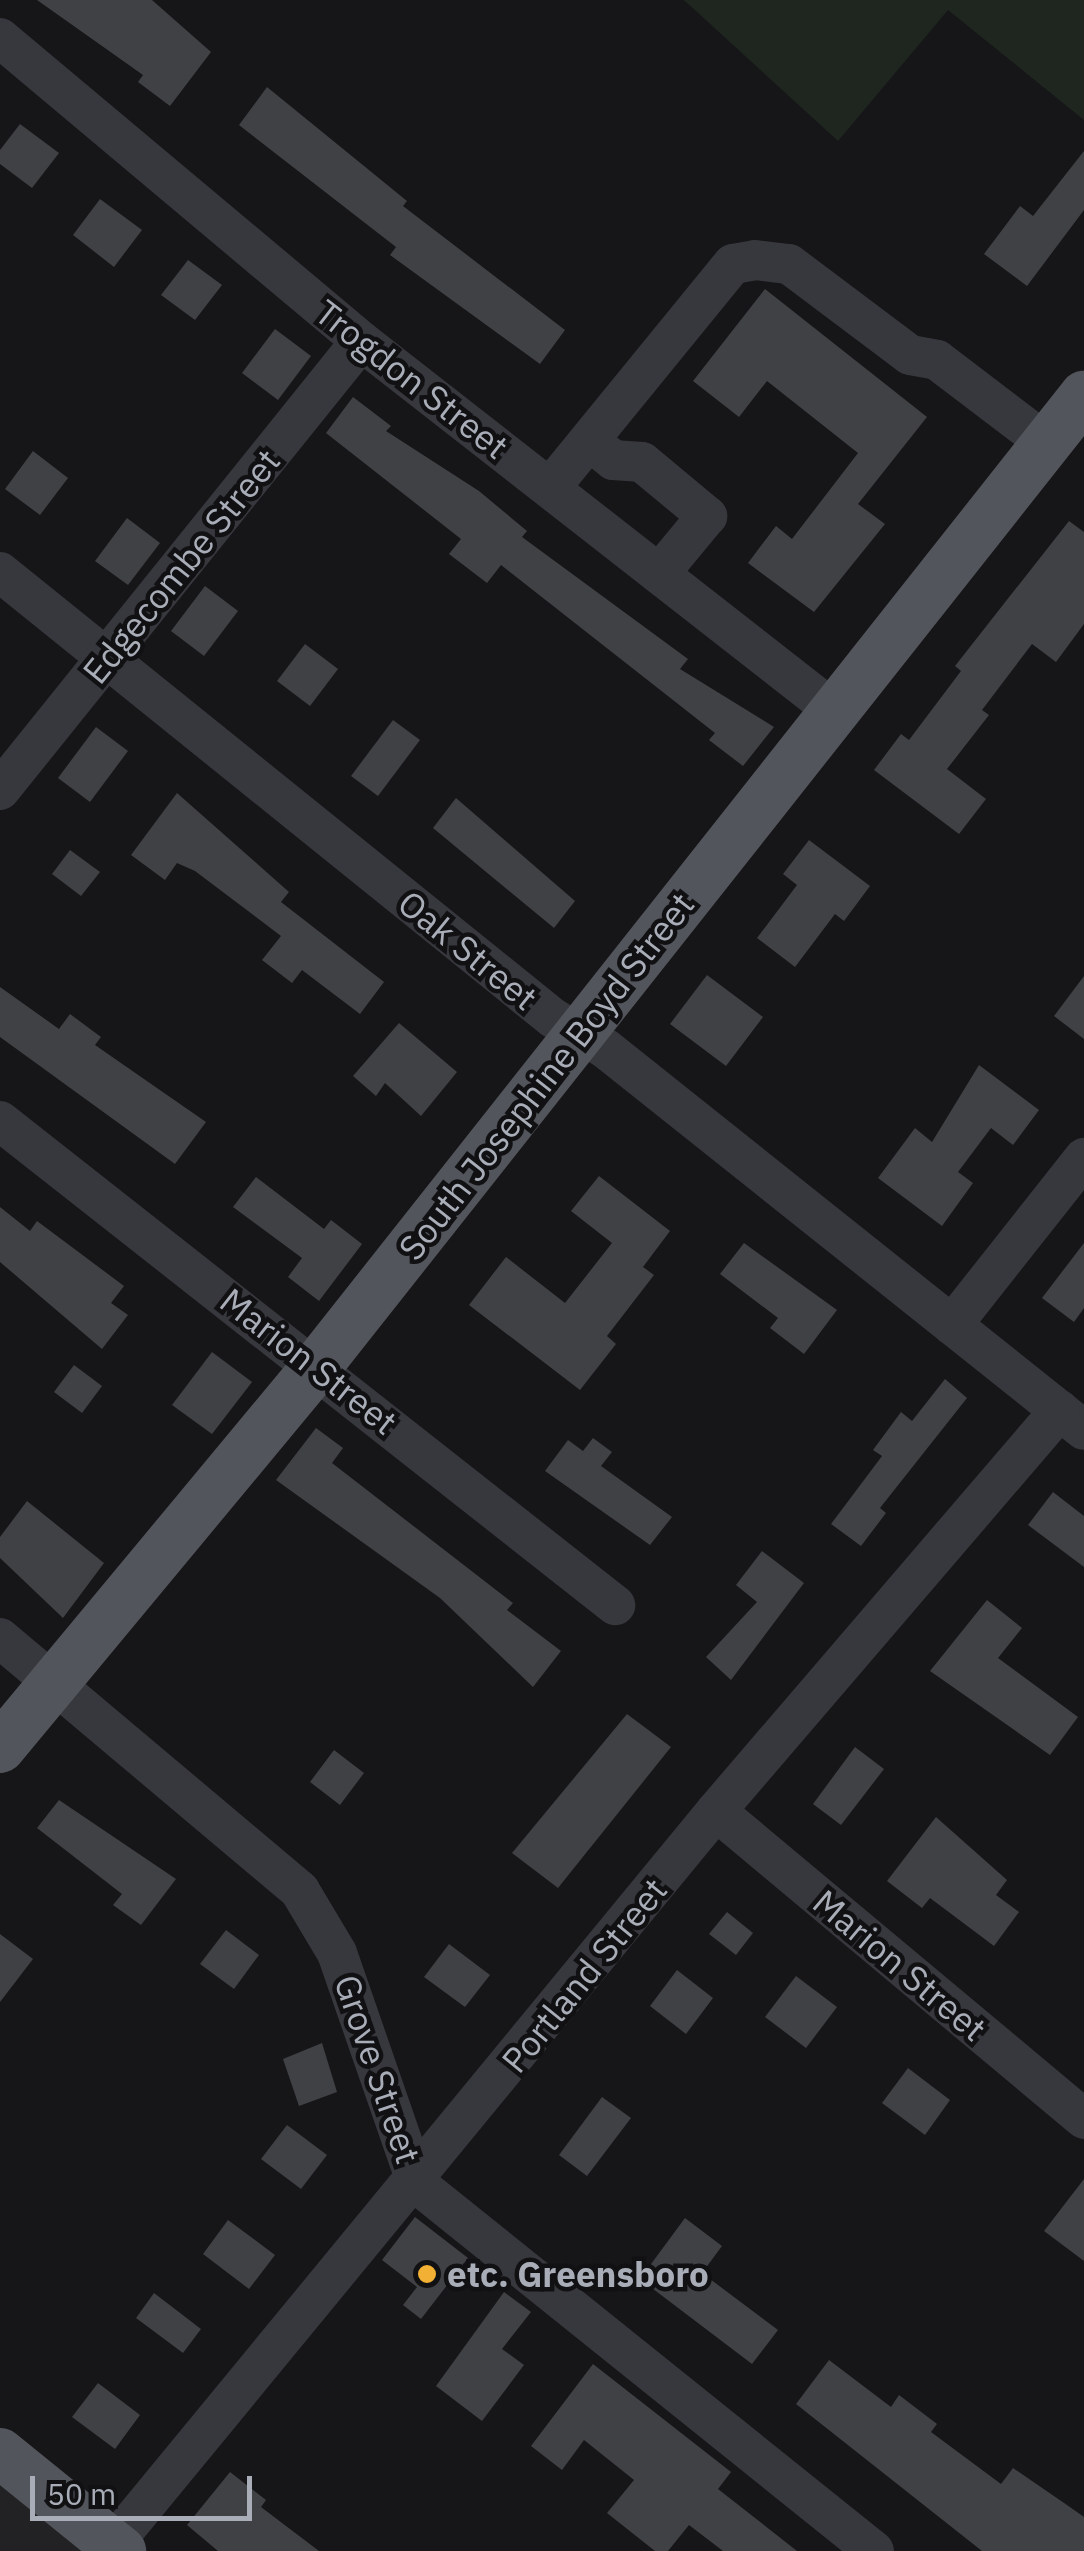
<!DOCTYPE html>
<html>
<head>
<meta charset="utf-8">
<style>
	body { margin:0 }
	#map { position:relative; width:1084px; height:2551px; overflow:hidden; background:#161618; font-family:"IBM Plex Sans",sans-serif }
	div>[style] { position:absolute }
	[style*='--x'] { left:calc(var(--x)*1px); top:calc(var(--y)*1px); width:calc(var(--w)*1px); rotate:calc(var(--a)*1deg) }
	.built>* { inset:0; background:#222225 }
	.green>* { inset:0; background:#1e261f }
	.building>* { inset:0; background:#404145 }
	.minor>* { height:40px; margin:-20px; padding:0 20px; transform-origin:20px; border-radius:20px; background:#37383d }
	.major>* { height:50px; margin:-25px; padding:0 25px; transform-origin:25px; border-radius:25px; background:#53555c }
	.dots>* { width:28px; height:28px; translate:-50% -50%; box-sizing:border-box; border:5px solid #111113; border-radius:50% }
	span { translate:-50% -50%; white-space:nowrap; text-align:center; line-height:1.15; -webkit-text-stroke:9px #111113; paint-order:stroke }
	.street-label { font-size:35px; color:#a8adb8 }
	.poi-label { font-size:35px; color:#a8adb8; font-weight:700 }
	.left { translate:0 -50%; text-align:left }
	.scale { position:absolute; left:30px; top:2476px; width:222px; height:45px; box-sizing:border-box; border:5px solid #a8adb8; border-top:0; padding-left:12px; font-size:30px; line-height:35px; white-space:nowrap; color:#a8adb8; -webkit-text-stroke:8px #111113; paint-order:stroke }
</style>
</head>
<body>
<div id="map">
	<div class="built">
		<i style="clip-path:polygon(0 2485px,82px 2551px,0 2551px)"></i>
	</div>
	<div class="green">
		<i style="clip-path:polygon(684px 0,1084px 0,1084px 120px,948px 10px,838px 141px)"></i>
	</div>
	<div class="building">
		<i style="clip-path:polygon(37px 0,152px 0,211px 52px,170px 106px,138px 82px,143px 75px)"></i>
		<i style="clip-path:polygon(267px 87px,407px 201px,403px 206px,565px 330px,540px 364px,390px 255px,396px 247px,239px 125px)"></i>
		<i style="clip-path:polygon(20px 124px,59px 153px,32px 188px,0 164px,0 150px)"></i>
		<i style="clip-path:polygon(1084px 151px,1084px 210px,1027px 286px,984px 254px,1020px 206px,1033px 216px)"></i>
		<i style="clip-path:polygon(100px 199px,142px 230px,114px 267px,73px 235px)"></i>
		<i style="clip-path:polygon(188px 260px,222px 285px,195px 320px,161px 295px)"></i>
		<i style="clip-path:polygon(765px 289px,927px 417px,858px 504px,885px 524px,814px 612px,748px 563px,776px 526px,792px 539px,858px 453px,767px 381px,739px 417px,693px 381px)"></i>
		<i style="clip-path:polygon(275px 329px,311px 356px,278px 400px,242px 373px)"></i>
		<i style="clip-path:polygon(353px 397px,391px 426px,386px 431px,479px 491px,527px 531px,522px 537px,688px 659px,680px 669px,774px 727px,743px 766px,709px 740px,715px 733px,501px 565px,487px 583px,449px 554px,461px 539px,326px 433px)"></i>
		<i style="clip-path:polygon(33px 451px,68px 478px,40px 515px,5px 489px)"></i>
		<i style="clip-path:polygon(127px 518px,160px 543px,128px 585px,95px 561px)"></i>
		<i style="clip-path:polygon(1069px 521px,1084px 532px,1084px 624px,1056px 662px,1032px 644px,982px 710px,989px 715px,947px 769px,986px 799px,959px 834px,874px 770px,901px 734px,909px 740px,961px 671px,955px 666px)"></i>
		<i style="clip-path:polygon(205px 586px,238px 611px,204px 656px,171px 631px)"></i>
		<i style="clip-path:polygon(305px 644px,338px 669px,310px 706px,277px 681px)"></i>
		<i style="clip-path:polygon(393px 720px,420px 740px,378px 796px,351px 776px)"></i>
		<i style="clip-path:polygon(96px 727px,128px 751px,90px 802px,58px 778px)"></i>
		<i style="clip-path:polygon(177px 793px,289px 892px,281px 902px,384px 982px,360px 1014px,302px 970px,292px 983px,262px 960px,281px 936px,195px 871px,177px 863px,165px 880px,131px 855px)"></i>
		<i style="clip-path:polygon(456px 798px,575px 901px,554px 928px,433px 828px)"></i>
		<i style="clip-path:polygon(809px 840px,870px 886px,844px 921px,835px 914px,795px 967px,757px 938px,797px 885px,783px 874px)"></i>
		<i style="clip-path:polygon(70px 850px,100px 872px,81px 896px,52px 874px)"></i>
		<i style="clip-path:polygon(707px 975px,763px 1017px,726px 1066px,670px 1024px)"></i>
		<i style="clip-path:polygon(1084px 976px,1084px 1039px,1054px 1016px)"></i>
		<i style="clip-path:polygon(0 987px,59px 1029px,70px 1014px,101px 1037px,95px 1045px,206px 1122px,175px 1164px,0 1037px)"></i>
		<i style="clip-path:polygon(399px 1023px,457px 1072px,421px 1116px,385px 1083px,376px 1096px,353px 1076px)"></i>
		<i style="clip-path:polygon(979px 1065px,1039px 1110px,1013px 1145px,991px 1128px,958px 1172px,973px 1183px,942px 1226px,878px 1178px,915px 1128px,932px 1142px)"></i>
		<i style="clip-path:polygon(599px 1176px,670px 1231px,643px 1267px,654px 1275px,607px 1336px,616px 1344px,580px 1390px,469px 1305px,506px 1257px,565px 1303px,612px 1243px,571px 1211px)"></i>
		<i style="clip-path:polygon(256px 1177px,324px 1229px,331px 1220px,362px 1244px,319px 1301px,288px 1277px,302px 1258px,233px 1207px)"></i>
		<i style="clip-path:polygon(0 1207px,30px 1231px,37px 1221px,124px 1286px,111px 1303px,128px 1315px,102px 1349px,0 1262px)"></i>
		<i style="clip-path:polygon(744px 1243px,837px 1310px,804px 1354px,770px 1328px,778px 1318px,720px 1274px)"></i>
		<i style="clip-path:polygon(1084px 1243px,1084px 1308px,1074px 1322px,1042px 1298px)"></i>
		<i style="clip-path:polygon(212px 1352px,252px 1382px,212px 1434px,172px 1405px)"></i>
		<i style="clip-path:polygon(74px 1365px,102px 1386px,82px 1413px,54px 1392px)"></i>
		<i style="clip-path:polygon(945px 1379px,967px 1398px,880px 1508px,886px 1513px,861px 1546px,831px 1524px,882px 1456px,873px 1450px,901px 1412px,912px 1421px)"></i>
		<i style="clip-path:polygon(316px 1428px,343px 1448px,332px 1463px,513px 1603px,507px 1610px,561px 1651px,533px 1687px,440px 1598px,276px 1480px)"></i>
		<i style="clip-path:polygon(593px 1438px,612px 1452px,601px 1466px,672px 1517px,650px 1545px,545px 1471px,568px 1440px,583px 1451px)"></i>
		<i style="clip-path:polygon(1053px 1492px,1084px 1516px,1084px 1567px,1028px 1525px)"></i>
		<i style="clip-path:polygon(27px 1501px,104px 1563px,63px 1618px,0 1558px,0 1537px)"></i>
		<i style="clip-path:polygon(762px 1551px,804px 1583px,731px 1680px,706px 1657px,757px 1602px,736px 1585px)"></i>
		<i style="clip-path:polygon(987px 1600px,1022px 1628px,998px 1658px,1078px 1717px,1050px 1755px,930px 1671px)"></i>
		<i style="clip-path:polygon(627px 1714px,671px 1747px,558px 1888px,512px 1853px)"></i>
		<i style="clip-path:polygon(855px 1747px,884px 1769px,841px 1825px,813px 1804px)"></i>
		<i style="clip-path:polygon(334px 1750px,364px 1773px,340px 1805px,310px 1782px)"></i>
		<i style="clip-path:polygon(59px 1800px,176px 1879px,141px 1925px,113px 1905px,122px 1894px,37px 1828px)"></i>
		<i style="clip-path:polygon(936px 1817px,1007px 1880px,996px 1895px,1019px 1912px,994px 1946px,930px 1898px,922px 1908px,887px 1881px)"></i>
		<i style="clip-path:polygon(727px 1912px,753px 1933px,736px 1955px,709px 1934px)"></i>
		<i style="clip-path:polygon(226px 1930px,259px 1955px,234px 1989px,200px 1964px)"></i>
		<i style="clip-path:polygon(0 1934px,33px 1959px,0 2002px)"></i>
		<i style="clip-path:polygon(449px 1944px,490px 1975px,465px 2007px,424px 1977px)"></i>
		<i style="clip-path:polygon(677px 1970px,713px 1998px,686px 2034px,650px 2006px)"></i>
		<i style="clip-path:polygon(796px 1976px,837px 2007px,806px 2048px,765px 2017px)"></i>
		<i style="clip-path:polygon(322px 2043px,337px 2092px,299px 2106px,283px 2059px)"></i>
		<i style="clip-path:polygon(908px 2068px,950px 2100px,925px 2135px,882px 2103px)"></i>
		<i style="clip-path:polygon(602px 2097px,631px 2118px,587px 2176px,559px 2155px)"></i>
		<i style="clip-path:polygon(287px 2125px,327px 2155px,301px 2189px,261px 2159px)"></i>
		<i style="clip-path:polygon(1084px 2179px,1084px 2261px,1044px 2231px)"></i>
		<i style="clip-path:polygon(415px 2217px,468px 2258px,421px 2319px,403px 2305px,417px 2287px,382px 2260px)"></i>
		<i style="clip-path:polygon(685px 2218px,722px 2246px,702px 2273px,778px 2330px,752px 2364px,640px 2279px)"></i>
		<i style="clip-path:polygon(228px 2220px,275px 2255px,249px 2289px,203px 2254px)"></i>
		<i style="clip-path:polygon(504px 2292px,531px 2312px,502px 2349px,524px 2365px,482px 2421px,436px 2386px)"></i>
		<i style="clip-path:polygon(154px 2293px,201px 2329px,183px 2353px,136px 2318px)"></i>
		<i style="clip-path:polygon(829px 2360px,891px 2407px,899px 2395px,937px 2424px,931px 2432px,1001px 2484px,1013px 2468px,1067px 2505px,1084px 2517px,1084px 2551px,982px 2551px,796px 2404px)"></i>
		<i style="clip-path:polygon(593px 2364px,731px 2472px,718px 2489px,797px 2551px,723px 2551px,689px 2525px,668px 2551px,655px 2551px,607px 2513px,634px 2480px,584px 2440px,562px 2470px,531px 2446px)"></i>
		<i style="clip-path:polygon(98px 2383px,140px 2415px,115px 2449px,72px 2417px)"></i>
		<i style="clip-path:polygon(230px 2472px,266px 2500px,261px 2507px,319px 2551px,218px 2551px,187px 2525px)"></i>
	</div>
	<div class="minor">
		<i style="--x:0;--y:38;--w:471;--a:40"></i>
		<i style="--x:361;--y:341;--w:598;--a:38"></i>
		<i style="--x:589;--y:441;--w:31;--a:38"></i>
		<i style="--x:613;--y:460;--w:29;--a:4"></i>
		<i style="--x:642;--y:462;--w:85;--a:39.7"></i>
		<i style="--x:707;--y:516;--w:75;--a:129.6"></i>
		<i style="--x:550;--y:488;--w:289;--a:-50.8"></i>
		<i style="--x:733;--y:264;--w:22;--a:-10"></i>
		<i style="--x:755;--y:260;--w:34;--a:7"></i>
		<i style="--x:789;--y:264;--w:151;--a:36.9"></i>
		<i style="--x:910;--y:355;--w:27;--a:10"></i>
		<i style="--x:937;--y:360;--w:137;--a:37.3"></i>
		<i style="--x:0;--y:572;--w:710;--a:38.89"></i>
		<i style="--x:553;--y:1018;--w:61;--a:30.3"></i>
		<i style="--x:606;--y:1049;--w:611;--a:38.56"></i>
		<i style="--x:0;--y:790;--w:576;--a:-51.2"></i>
		<i style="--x:0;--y:1121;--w:783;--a:38.2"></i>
		<i style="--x:952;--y:1325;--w:213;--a:-51.7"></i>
		<i style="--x:0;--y:1638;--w:392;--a:40.1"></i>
		<i style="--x:300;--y:1891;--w:72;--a:59.2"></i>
		<i style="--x:337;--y:1953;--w:244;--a:70.9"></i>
		<i style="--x:417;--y:2184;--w:586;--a:38.77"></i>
		<i style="--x:716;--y:1811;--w:480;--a:39.9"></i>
		<i style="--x:113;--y:2544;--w:949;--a:-50.56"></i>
		<i style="--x:716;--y:1811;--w:528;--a:-49.38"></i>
	</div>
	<div class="major">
		<i style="--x:0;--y:1748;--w:496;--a:-50.3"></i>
		<i style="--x:317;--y:1366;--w:1237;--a:-51.67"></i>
		<i style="--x:0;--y:2453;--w:156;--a:39"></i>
	</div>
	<div class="dots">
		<i style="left:427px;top:2274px;background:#f2b134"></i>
	</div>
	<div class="street-label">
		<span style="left:412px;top:379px;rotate:38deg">Trogdon Street</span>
		<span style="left:181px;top:566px;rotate:-51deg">Edgecombe Street</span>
		<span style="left:468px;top:950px;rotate:39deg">Oak Street</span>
		<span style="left:546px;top:1076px;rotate:-52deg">South Josephine Boyd Street</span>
		<span style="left:309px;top:1361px;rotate:38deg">Marion Street</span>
		<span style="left:900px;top:1965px;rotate:40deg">Marion Street</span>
		<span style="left:584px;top:1975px;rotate:-51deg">Portland Street</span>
		<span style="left:378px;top:2069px;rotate:71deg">Grove Street</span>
	</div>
	<div class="poi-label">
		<span class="left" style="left:447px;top:2274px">etc. Greensboro</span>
	</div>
	<div class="scale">50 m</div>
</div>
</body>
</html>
